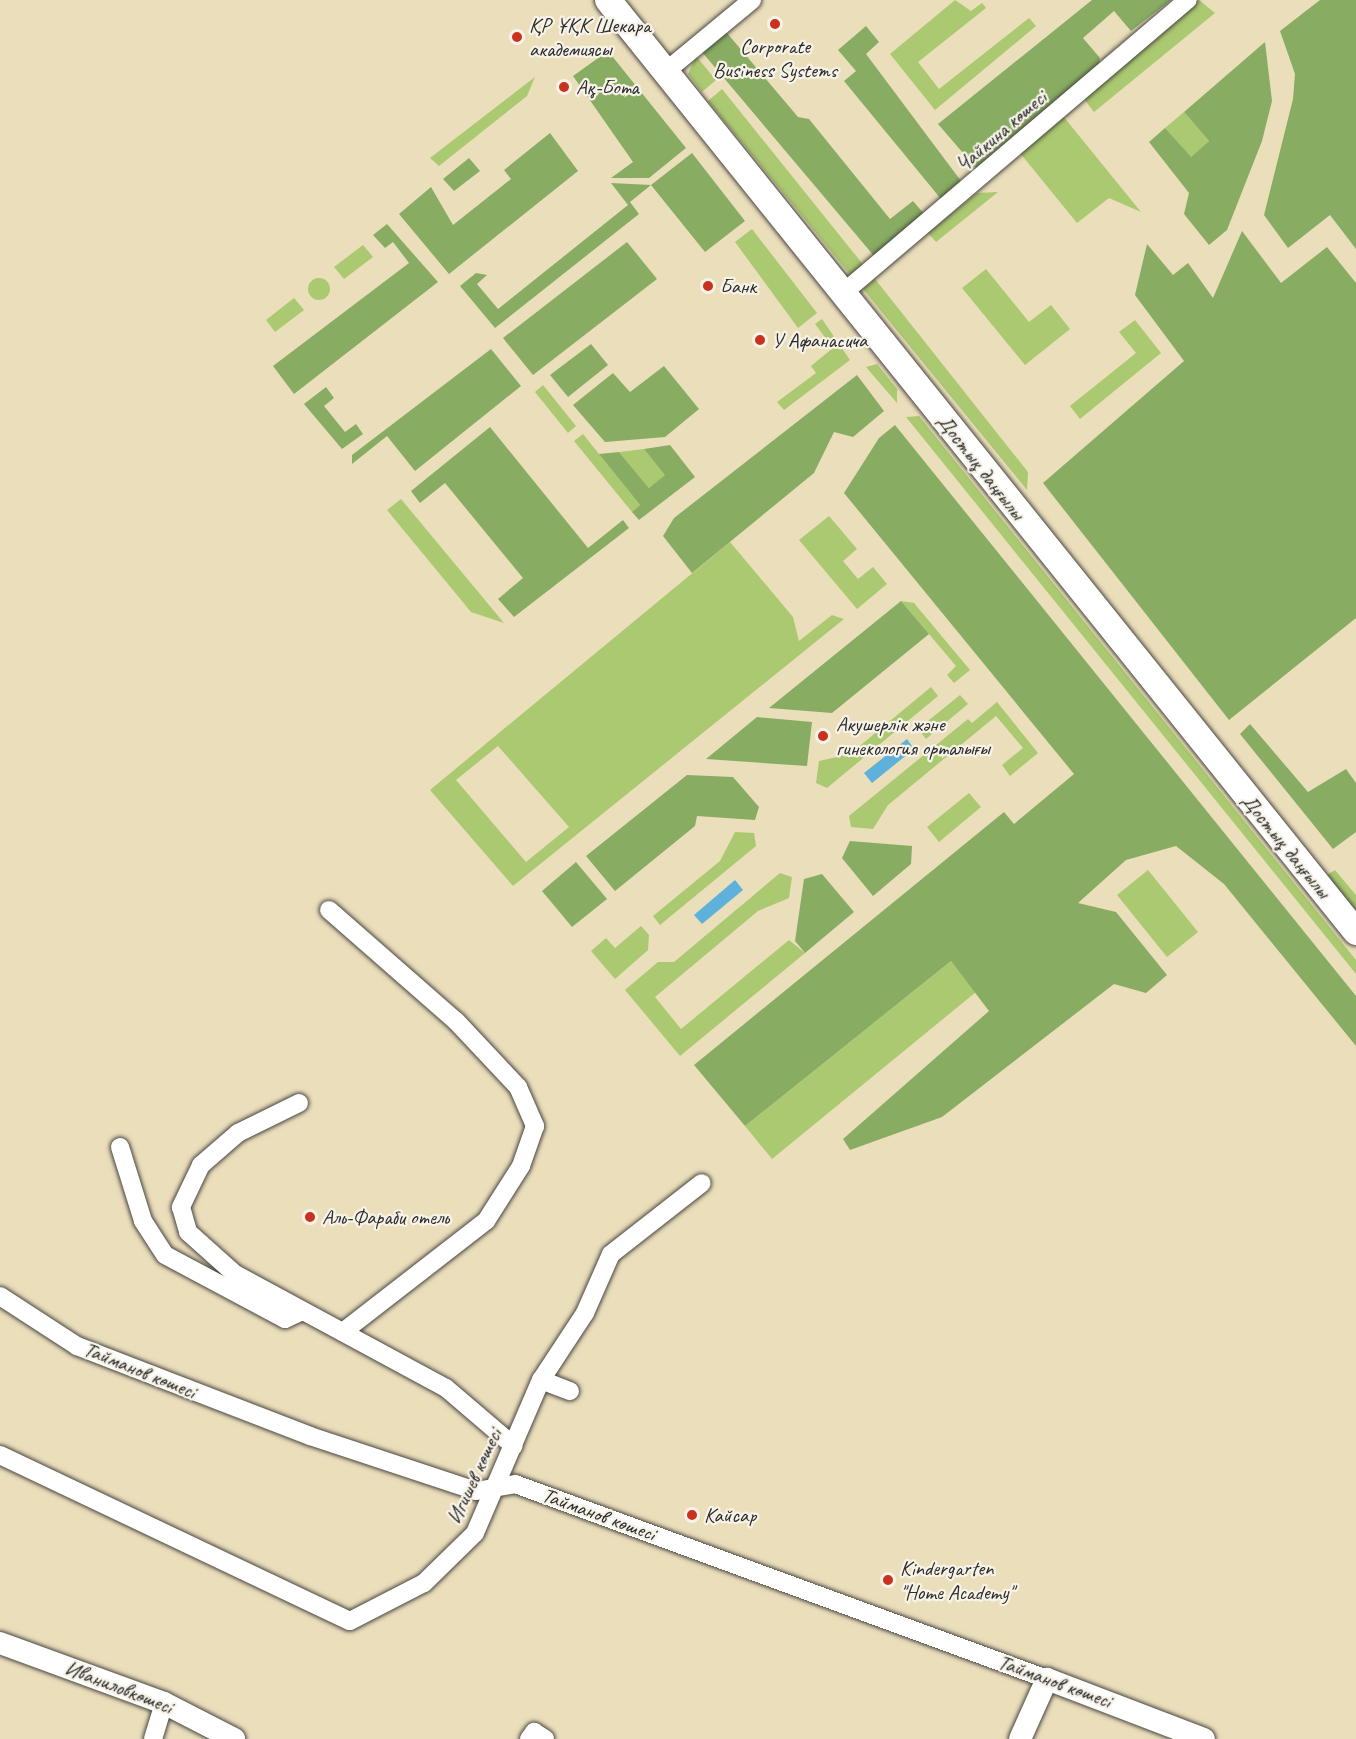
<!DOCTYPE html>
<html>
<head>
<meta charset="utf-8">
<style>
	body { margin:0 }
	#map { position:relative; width:1356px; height:1739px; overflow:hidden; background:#ebdebb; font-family:Caveat,sans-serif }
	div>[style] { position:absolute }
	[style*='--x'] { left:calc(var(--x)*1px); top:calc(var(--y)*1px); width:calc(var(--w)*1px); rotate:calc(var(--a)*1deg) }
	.green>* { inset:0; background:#abc970 }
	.round { border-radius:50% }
	.forest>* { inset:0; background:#88ad62 }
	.water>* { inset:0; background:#5eb1da }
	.roads { filter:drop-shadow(0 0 2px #484641) drop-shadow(0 0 2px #484641) }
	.minor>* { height:18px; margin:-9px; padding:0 9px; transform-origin:9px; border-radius:9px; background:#fff }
	.tertiary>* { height:22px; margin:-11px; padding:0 11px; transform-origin:11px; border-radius:11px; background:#fff }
	.secondary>* { height:26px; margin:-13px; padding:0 13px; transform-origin:13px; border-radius:13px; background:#fff }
	.dots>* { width:16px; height:16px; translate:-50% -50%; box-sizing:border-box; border:3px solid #f7f3e8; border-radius:50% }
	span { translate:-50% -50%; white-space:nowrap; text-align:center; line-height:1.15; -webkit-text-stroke:4.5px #f7f3e8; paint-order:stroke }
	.poi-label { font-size:21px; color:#2b2b2b }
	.left { translate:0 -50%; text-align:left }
	.street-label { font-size:21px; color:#2b2b2b }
</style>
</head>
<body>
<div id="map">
	<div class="green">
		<i style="clip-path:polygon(955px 0,971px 11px,982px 3px,986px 8px,918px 62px,939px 89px,1029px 18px,1036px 26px,935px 110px,890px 54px)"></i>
		<i style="clip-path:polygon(1199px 0,1215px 13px,1094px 112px,1084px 99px)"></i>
		<i style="clip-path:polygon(696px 56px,716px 80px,702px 92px,688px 74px)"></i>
		<i style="clip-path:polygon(535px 77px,527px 96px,439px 166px,430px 158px)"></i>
		<i style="clip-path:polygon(722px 89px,865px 267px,853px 278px,708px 101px)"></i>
		<i style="clip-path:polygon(1184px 112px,1209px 141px,1190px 158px,1165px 128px)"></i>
		<i style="clip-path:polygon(1063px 116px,1141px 212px,1109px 198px,1077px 223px,1020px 153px)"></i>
		<i style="clip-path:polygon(998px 192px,936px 242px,928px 233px,977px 193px)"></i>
		<i style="clip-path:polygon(752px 229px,817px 313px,798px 328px,735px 242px)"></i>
		<i style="clip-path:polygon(363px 245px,373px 257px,344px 279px,334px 267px)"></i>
		<i style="clip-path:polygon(986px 269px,1029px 322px,1051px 305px,1070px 329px,1025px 365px,962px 288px)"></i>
		<i class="round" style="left:308px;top:278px;width:22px;height:22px"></i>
		<i style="clip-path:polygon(875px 279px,1028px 472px,1027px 490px,863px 289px)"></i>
		<i style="clip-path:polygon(294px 298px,304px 310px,275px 332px,266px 320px)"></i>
		<i style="clip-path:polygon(822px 319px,850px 360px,784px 410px,777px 402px,816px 373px,811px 366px,833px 348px,815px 324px)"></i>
		<i style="clip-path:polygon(1135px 320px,1161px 353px,1080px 419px,1070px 406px,1136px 353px,1119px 332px)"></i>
		<i style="clip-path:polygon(877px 364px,897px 389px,897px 403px,866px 367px)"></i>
		<i style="clip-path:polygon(543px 385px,576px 426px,568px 433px,535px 392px)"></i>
		<i style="clip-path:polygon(919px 416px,1356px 960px,1356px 974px,906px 417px)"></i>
		<i style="clip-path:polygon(583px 434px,640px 505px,632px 512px,574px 441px)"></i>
		<i style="clip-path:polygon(644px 449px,666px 475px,649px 488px,619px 452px)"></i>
		<i style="clip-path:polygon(401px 499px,504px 623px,471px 612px,387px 510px)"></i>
		<i style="clip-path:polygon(829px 516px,857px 549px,843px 561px,858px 579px,873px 567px,887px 584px,857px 609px,799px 540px)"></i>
		<i style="clip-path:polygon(evenodd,730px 542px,793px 617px,799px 641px,832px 615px,844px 619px,513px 886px,430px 790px,730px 542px,498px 746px,569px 827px,526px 862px,456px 780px,498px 746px)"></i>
		<i style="clip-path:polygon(901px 601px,914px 603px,970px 670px,954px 683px,947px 675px,956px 666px)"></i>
		<i style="clip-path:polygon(931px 687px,938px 696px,827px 788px,816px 783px,819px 761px,850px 754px)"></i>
		<i style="clip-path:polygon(960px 695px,968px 704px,926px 739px,918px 729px)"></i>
		<i style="clip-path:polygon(997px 702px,1038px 753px,1010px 776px,1002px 765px,1023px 748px,996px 716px,888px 805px,873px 829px,851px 827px,849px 816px,968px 719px,972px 723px)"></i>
		<i style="clip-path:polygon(969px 793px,981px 807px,939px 842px,927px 827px)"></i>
		<i style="clip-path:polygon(735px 832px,754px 833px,756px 846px,660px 925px,653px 916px,720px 861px)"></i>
		<i style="clip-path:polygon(1148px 870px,1198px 932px,1167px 957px,1117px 895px)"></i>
		<i style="clip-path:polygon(1335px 870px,1356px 895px,1356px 910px,1327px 875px)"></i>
		<i style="clip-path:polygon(780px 873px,792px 877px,789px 898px,758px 911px,655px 997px,681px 1029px,789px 940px,805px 953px,680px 1056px,625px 990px,658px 962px,674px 962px)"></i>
		<i style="clip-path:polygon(641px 926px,649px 935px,648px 950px,615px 979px,591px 951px,606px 938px,615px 948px)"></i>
		<i style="clip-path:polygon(951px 961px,976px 992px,772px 1159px,745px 1126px)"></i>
	</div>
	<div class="forest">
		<i style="clip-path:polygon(1092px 0,1171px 0,1131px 31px,1114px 11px,1083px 38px,1100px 58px,1099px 64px,976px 168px,938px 124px)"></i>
		<i style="clip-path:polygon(1320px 0,1356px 0,1356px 249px,1330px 215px,1288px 248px,1264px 215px,1293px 99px,1295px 74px,1280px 31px)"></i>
		<i style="clip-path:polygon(866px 26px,879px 42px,866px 54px,961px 181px,941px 199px,844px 81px,856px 71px,838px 50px)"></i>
		<i style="clip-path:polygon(727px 33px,798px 117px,809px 119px,890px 219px,913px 201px,925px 215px,874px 256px,702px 52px)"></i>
		<i style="clip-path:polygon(1265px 42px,1272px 101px,1262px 141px,1227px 230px,1209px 245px,1184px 214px,1189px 193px,1149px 142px,1165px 128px,1191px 157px,1209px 141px,1184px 112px)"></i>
		<i style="clip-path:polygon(608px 51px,686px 148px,649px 178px,611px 178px,633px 162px,573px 76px)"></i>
		<i style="clip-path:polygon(550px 133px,578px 171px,449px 274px,399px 214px,431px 187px,453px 225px,511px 179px,504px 170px)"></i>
		<i style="clip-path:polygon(692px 153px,745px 221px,705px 252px,651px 185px,630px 202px,639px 214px,495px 328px,460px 286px,476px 273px,487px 275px,477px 284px,498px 309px,628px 205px,611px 183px,651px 185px)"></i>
		<i style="clip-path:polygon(469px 158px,480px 171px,454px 191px,443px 179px)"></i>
		<i style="clip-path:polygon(387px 224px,438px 282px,294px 394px,273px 366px,409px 263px,393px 242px,385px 248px,373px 235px)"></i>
		<i style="clip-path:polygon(1242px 231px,1281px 283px,1327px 247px,1356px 283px,1356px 618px,1229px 720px,1043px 483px,1184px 361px,1135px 295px,1147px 244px,1173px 275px,1188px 263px,1213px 298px)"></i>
		<i style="clip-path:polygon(627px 242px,657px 279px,533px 375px,503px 338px)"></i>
		<i style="clip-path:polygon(591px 344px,608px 365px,568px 397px,550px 375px)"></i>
		<i style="clip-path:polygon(491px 349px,521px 386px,415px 471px,387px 436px,352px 464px,352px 455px)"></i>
		<i style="clip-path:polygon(664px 366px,699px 409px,665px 437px,605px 442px,573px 405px,613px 373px,630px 392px)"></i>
		<i style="clip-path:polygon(857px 375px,884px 411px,853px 437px,834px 432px,814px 473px,692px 573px,663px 536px,674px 518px)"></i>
		<i style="clip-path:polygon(326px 387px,334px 398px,324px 406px,345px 432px,356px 424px,363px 434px,342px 449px,304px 404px)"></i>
		<i style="clip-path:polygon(895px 425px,1356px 996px,1356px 1046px,1224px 884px,1176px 846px,1126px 860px,1078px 903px,1116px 912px,1167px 975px,1146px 993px,1114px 984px,942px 1117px,850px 1150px,843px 1139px,989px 1011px,951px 961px,745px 1126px,694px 1065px,1004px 812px,1014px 824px,1074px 774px,844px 493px,879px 438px)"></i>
		<i style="clip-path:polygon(490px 427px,588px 548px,623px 520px,629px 528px,514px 617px,498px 599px,523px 578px,445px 483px,420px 503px,411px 491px)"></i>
		<i style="clip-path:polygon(670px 445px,695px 477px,639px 520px,632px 512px,640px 505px,599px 454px,619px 452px,649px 488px,665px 475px,644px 449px)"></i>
		<i style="clip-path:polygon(901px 601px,929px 634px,832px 713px,769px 708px)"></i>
		<i style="clip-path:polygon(757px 717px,812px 722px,807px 766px,706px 759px)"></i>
		<i style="clip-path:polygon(1250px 724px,1308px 792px,1346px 769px,1356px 783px,1356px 832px,1333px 849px,1240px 734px)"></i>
		<i style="clip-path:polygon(687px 775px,733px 777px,759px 807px,755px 820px,697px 816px,695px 826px,615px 891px,586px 856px)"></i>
		<i style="clip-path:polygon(850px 841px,912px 846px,911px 864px,873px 896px,842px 858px)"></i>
		<i style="clip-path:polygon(576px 862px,607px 899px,572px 927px,542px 891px)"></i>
		<i style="clip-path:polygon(822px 874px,854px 912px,805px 953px,795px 941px,804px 879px)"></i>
	</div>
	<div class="water">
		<i style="clip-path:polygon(907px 739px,914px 749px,872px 783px,864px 773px)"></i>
		<i style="clip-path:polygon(735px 880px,743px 890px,702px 924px,694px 915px)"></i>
	</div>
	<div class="roads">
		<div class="minor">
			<i style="--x:665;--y:72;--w:113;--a:-39.6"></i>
			<i style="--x:842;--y:294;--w:454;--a:-40.4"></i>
			<i style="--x:329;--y:910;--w:169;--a:41.2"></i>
			<i style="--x:456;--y:1021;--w:91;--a:46.8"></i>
			<i style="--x:518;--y:1087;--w:43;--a:66.4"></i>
			<i style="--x:535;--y:1126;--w:42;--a:109.3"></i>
			<i style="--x:521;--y:1166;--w:65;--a:122.5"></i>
			<i style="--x:486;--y:1221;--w:181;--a:142.2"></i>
			<i style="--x:299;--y:1103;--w:68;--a:153.8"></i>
			<i style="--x:238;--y:1133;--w:49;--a:139.1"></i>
			<i style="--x:201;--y:1165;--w:47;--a:115.5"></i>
			<i style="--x:181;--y:1207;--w:26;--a:74"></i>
			<i style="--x:188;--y:1232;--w:63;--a:41.8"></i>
			<i style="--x:235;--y:1274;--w:240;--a:28.4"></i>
			<i style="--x:446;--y:1388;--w:89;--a:40.5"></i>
			<i style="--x:120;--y:1147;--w:77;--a:72.7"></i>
			<i style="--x:143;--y:1221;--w:40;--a:57.1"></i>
			<i style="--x:165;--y:1255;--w:136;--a:28.1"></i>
			<i style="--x:285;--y:1319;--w:17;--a:-25"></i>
			<i style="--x:0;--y:1296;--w:92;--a:33"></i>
			<i style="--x:77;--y:1346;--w:250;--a:21.1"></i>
			<i style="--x:310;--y:1436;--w:175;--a:18.3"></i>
			<i style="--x:476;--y:1491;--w:40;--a:-10"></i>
			<i style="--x:515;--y:1484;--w:567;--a:20.13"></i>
			<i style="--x:541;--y:1380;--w:31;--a:21"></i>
			<i style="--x:0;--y:1455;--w:387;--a:25.4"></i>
			<i style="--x:350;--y:1621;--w:83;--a:-27.2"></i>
			<i style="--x:424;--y:1583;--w:71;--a:-44.4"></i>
			<i style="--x:475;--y:1533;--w:167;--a:-66.7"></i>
			<i style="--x:541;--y:1380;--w:80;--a:-56.7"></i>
			<i style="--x:585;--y:1313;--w:64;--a:-66.2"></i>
			<i style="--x:611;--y:1254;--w:115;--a:-38"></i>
			<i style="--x:153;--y:1739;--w:38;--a:-73"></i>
			<i style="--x:529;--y:1739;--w:9;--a:-54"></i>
			<i style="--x:534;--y:1732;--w:13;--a:32"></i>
		</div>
		<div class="tertiary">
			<i style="--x:0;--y:1643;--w:175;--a:20.1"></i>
			<i style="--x:164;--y:1703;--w:79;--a:27.2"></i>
			<i style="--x:1020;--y:1739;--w:66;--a:-65.8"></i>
			<i style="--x:1047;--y:1679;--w:168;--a:20.9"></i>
		</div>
		<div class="secondary">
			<i style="--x:608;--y:0;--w:1195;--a:51.25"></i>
		</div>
	</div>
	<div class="dots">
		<i style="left:775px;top:24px;background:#c8321e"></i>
		<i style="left:517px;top:37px;background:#c8321e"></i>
		<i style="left:564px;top:87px;background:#c8321e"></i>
		<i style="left:708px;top:286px;background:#c8321e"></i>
		<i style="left:760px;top:340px;background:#c8321e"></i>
		<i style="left:823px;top:736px;background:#c8321e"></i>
		<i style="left:310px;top:1217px;background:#c8321e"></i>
		<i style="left:692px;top:1515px;background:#c8321e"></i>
		<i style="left:888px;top:1580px;background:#c8321e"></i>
	</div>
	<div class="poi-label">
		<span class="left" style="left:529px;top:37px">ҚР ҰҚК Шекара<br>академиясы</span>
		<span style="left:775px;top:58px">Corporate<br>Business Systems</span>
		<span class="left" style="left:576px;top:87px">Ақ-Бота</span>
		<span class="left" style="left:720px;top:286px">Банк</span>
		<span class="left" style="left:772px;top:340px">У Афанасича</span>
		<span class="left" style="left:836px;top:736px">Акушерлік және<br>гинекология орталығы</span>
		<span class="left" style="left:322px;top:1217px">Аль-Фараби отель</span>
		<span class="left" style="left:704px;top:1515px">Кайсар</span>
		<span class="left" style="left:900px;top:1580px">Kindergarten<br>"Home Academy"</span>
	</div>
	<div class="street-label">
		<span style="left:1001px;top:131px;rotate:-41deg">Чайкина көшесі</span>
		<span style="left:981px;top:467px;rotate:52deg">Достық даңғылы</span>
		<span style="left:1286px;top:846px;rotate:51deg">Достық даңғылы</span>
		<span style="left:140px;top:1370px;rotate:22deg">Тайманов көшесі</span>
		<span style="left:474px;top:1476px;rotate:-65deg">Игишев көшесі</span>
		<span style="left:599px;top:1514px;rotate:20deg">Тайманов көшесі</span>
		<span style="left:1055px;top:1681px;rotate:20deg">Тайманов көшесі</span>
		<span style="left:119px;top:1687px;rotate:21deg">Иваниловкөшесі</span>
	</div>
</div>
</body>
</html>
